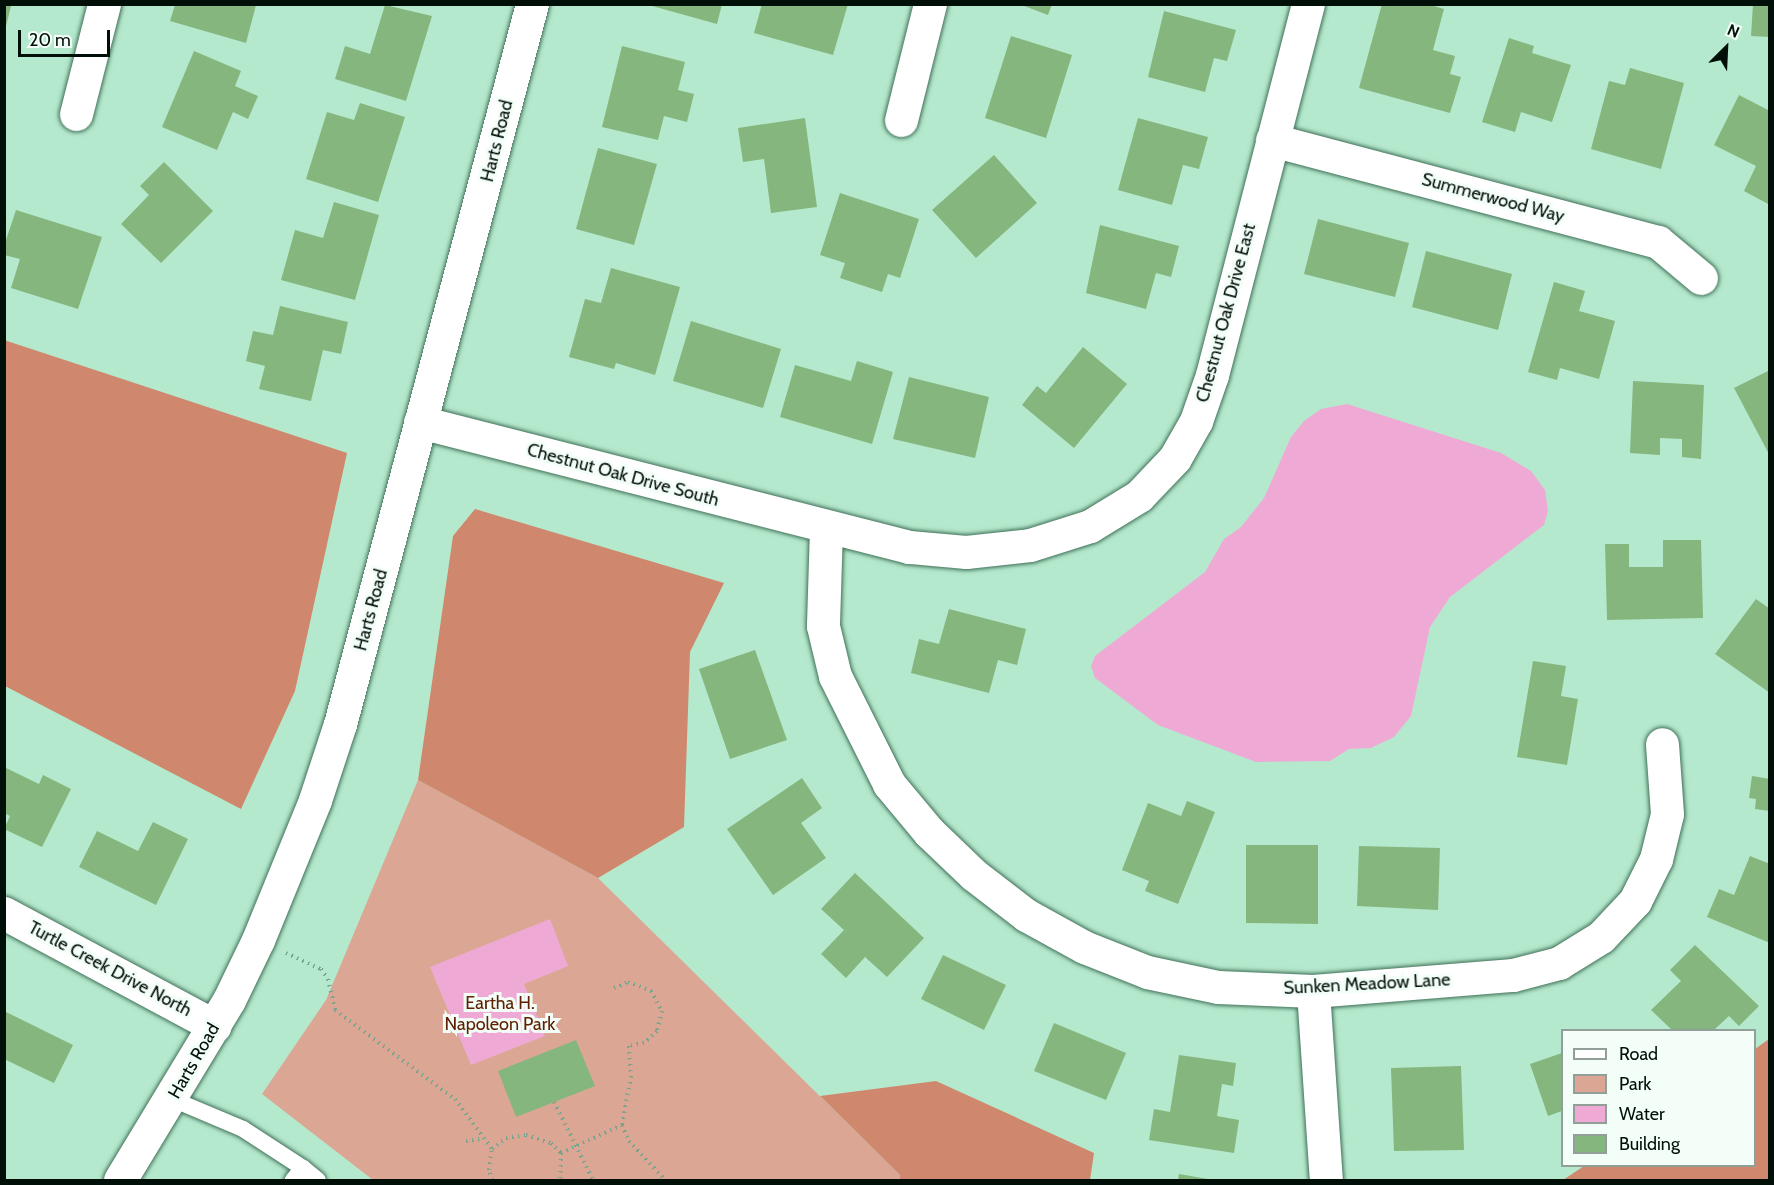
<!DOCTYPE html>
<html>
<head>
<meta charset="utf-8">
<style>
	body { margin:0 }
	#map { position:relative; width:1774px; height:1185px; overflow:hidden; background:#b5e9cd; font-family:Cabin,sans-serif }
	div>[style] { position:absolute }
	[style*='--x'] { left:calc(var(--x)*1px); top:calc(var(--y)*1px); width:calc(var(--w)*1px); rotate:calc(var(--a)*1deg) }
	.green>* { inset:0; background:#dba794 }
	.forest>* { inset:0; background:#cf886d }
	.water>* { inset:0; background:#eeaad4 }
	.building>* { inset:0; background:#85b67e }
	.path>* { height:4px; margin-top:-2px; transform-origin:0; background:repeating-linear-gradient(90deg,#7aa28c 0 1.5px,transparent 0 6px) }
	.roads { filter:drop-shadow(0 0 2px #417159) drop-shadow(0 0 2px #417159) }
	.lane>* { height:16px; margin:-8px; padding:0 8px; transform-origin:8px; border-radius:8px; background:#fff }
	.street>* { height:33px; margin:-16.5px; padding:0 16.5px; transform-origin:16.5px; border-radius:16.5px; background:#fff }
	.secondary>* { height:33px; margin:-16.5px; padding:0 16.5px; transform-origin:16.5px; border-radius:16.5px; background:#fff }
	span { translate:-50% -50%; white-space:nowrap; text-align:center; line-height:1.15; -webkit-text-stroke:6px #f4fef9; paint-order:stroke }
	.street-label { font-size:18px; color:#000f07 }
	.park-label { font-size:18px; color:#602002 }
	.frame { position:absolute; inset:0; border:6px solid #000f07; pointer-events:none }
	.legend { position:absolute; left:1561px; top:1029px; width:195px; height:138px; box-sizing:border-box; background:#f4fef9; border:2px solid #929e98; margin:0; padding:8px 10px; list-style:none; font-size:18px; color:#000f07 }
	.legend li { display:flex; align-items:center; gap:12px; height:30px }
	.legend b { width:30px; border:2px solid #929e98 }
	.north { position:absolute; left:1696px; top:18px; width:60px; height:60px; -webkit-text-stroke:4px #f4fef9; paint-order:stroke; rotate:24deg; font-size:16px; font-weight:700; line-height:24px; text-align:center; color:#000f07 }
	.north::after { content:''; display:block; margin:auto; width:21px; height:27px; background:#000f07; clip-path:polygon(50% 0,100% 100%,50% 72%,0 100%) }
	.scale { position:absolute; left:18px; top:30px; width:92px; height:27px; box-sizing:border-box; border:3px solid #000f07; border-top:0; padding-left:8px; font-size:18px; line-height:21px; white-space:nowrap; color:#000f07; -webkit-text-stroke:4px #f4fef9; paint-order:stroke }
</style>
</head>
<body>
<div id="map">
	<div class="green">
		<i style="clip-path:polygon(418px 780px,598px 878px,900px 1175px,900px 1180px,373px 1180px,262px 1094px,326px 1000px)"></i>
	</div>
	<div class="forest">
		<i style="clip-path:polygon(4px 340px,347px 453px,295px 691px,241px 809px,5px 686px)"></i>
		<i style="clip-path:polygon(475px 509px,724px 583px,690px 652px,684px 827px,598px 878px,418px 780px,453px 536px)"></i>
		<i style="clip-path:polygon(1769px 1039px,1769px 1180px,1563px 1180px,1584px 1166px,1754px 1166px,1755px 1049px)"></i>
		<i style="clip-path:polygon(936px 1081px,1094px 1153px,1090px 1180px,900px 1180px,900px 1175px,820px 1096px)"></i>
	</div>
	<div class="water">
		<i style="clip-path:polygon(1347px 404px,1501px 453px,1531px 471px,1545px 490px,1548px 511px,1544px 525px,1450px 597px,1430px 627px,1411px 716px,1394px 737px,1371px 748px,1349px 749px,1330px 761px,1256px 762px,1158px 725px,1095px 678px,1091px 666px,1095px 656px,1205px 572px,1224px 539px,1241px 527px,1264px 498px,1291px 437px,1304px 421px,1321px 409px)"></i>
		<i style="clip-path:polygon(550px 919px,568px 966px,524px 984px,545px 1036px,471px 1065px,430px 967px)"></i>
	</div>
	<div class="building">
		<i style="clip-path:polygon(645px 4px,722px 4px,717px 24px)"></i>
		<i style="clip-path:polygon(762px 4px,848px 4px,833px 55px,754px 33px)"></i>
		<i style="clip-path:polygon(1019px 4px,1052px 4px,1048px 15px)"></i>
		<i style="clip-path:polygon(1382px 4px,1427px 4px,1444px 9px,1433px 50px,1455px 56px,1450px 74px,1461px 77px,1450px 113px,1359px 88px)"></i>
		<i style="clip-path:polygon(1753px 4px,1770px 4px,1770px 37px,1751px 36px)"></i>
		<i style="clip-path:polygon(4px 5px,11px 6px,5px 30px,4px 30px)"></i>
		<i style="clip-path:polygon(175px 5px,256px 5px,246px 43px,170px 21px)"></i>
		<i style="clip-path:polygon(385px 5px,432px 16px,406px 101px,335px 79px,345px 46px,370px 54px)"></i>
		<i style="clip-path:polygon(1164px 11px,1236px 30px,1227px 61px,1214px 58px,1205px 92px,1148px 77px)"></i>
		<i style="clip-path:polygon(1011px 36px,1072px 55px,1046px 138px,985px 118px)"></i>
		<i style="clip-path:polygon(1509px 38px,1534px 46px,1532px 53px,1571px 65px,1552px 122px,1521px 112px,1515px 132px,1482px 122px)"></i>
		<i style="clip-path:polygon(622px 46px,685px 62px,678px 90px,694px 94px,687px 122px,664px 116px,658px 140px,602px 127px)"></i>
		<i style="clip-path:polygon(194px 51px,241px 71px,235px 86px,258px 96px,248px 119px,233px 112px,217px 150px,162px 127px)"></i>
		<i style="clip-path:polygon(1630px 68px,1684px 83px,1661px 169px,1591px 149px,1609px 81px,1625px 85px)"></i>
		<i style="clip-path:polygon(1739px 95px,1770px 111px,1770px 205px,1744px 191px,1756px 166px,1714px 145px)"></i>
		<i style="clip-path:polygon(360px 103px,405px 117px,378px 202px,306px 179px,327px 112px,354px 120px)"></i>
		<i style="clip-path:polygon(805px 118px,817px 207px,771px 213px,764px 159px,743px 162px,738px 128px)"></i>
		<i style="clip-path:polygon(1138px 118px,1208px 137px,1199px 169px,1183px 165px,1172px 205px,1118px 190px)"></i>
		<i style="clip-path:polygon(598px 148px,657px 164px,634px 245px,576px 229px)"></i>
		<i style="clip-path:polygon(994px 155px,1037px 203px,976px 258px,932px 210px)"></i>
		<i style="clip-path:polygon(164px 162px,213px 211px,161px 263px,121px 224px,149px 195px,140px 186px)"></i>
		<i style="clip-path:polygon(840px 193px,919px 219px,900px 278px,888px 274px,882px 292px,840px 278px,845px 263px,820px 255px)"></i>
		<i style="clip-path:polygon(334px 202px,379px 215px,355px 300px,281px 280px,295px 230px,323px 238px)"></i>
		<i style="clip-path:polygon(16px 210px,102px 237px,78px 309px,11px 288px,20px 259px,4px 255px,4px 246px)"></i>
		<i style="clip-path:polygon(1318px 219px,1409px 243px,1395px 297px,1304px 274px)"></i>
		<i style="clip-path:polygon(1100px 225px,1179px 246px,1171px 277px,1156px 273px,1146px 309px,1086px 293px)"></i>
		<i style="clip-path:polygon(1426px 251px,1512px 274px,1498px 330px,1412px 307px)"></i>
		<i style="clip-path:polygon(611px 268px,680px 287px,655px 375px,616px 363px,614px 369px,569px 357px,585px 299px,601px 303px)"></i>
		<i style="clip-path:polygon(1554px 282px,1585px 291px,1579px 311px,1615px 321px,1599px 379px,1560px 368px,1557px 380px,1528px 372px)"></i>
		<i style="clip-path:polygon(280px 306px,348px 322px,341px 354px,323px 350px,311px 401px,259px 389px,265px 366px,246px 361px,253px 331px,273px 335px)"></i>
		<i style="clip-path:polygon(691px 321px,781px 349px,763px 408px,673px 381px)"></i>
		<i style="clip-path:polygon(1083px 347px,1127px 384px,1074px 448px,1022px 405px,1037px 386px,1046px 393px)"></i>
		<i style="clip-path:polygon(857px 361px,893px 372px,872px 444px,780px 417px,795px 365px,851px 381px)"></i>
		<i style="clip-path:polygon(1770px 370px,1770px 456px,1734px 388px)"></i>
		<i style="clip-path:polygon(909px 377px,989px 397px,975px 458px,893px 439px)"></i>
		<i style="clip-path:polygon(1633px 381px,1704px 385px,1701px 459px,1682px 457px,1682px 439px,1660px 438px,1660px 455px,1630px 453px)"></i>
		<i style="clip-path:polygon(1663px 540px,1701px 540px,1703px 618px,1607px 620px,1605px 544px,1629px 544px,1629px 567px,1663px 567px)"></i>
		<i style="clip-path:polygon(1756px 599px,1770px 609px,1770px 693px,1715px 654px)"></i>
		<i style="clip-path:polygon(949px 609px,1026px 629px,1017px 665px,998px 660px,989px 693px,911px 673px,919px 639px,939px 644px)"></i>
		<i style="clip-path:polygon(755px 650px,787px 740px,730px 759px,699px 669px)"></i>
		<i style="clip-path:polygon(1533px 661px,1566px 666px,1561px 696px,1578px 699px,1567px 765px,1517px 757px)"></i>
		<i style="clip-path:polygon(4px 767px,39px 784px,43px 775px,71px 789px,42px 847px,4px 829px,10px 816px,4px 813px)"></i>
		<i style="clip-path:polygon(1752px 776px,1770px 779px,1770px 811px,1755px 809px,1756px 799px,1749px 798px)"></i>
		<i style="clip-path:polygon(802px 778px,822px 808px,801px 823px,826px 858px,773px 895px,727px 829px)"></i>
		<i style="clip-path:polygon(1187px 801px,1215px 812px,1178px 904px,1145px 891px,1149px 881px,1122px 870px,1148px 803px,1181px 816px)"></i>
		<i style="clip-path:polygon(153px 822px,188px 839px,156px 905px,79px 867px,97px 831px,138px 851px)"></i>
		<i style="clip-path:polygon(1246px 845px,1318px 845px,1318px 924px,1246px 923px)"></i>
		<i style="clip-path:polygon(1359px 846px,1440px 848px,1438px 910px,1357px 906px)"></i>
		<i style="clip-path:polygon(1750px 856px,1770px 864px,1770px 943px,1707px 917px,1719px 889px,1734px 895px)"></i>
		<i style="clip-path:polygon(855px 873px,924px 938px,887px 977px,865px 957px,846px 978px,821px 954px,844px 930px,821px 909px)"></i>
		<i style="clip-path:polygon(1695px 945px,1759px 1006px,1739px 1026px,1729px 1016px,1714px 1030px,1672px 1030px,1651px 1010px,1681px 981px,1670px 970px)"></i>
		<i style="clip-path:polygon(943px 955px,1006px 985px,984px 1030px,921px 999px)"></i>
		<i style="clip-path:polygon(4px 1011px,73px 1045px,54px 1083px,4px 1059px)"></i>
		<i style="clip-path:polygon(1054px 1023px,1126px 1053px,1106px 1100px,1034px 1071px)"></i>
		<i style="clip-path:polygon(576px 1040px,595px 1086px,516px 1117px,498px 1071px)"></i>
		<i style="clip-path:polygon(1562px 1053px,1562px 1111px,1548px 1116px,1530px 1064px)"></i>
		<i style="clip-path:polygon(1179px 1055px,1236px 1063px,1233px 1086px,1222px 1084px,1217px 1116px,1239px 1120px,1234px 1153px,1149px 1140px,1154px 1109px,1170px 1112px)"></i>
		<i style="clip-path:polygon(1461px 1066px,1464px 1150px,1394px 1151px,1391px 1068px)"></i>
		<i style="clip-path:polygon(1179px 1174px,1208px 1179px,1207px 1180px,1178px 1180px)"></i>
	</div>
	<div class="path">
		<i style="--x:286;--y:953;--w:38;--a:25"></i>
		<i style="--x:321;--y:969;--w:12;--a:55"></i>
		<i style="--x:328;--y:979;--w:32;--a:77"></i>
		<i style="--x:335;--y:1010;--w:149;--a:36.6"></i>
		<i style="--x:455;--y:1099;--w:62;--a:53.5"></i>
		<i style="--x:614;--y:988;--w:15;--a:-23"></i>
		<i style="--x:628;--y:982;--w:25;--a:21"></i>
		<i style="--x:651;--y:991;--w:23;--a:61"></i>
		<i style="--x:662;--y:1011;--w:21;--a:104"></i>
		<i style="--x:657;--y:1031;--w:18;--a:137"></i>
		<i style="--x:644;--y:1043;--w:15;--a:169"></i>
		<i style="--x:629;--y:1046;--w:30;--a:86"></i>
		<i style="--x:631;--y:1076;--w:50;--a:100.4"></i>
		<i style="--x:622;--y:1125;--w:17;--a:66"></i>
		<i style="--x:629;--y:1141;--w:53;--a:47.3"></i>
		<i style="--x:554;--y:1102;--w:87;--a:63.4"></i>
		<i style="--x:466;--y:1141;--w:18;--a:-9"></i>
		<i style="--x:561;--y:1153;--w:67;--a:-24.7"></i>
		<i style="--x:492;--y:1180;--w:10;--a:-107"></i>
		<i style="--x:489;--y:1170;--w:21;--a:-82"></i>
		<i style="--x:492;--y:1149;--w:18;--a:-38"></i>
		<i style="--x:506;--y:1138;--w:20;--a:-9"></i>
		<i style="--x:526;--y:1135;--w:26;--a:18"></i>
		<i style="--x:551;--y:1143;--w:14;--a:45"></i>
		<i style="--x:561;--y:1153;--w:27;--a:92"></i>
	</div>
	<div class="roads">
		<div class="lane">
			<i style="--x:172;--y:1099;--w:77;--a:22.9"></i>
			<i style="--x:243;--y:1129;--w:72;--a:33"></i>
			<i style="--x:303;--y:1168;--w:16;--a:130"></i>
			<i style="--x:303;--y:1168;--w:19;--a:39"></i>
		</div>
		<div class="street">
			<i style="--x:76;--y:114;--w:114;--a:-75.7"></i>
			<i style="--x:901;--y:120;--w:120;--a:-76"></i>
			<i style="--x:1272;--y:140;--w:399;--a:14.8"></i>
			<i style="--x:1658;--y:242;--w:56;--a:39.9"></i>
			<i style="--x:420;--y:422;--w:505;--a:14.34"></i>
			<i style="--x:909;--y:547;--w:57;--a:5"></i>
			<i style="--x:966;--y:552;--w:64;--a:-6.2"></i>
			<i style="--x:1030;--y:545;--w:63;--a:-17.6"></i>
			<i style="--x:1090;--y:526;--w:57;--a:-31.5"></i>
			<i style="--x:1139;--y:496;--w:52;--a:-46.5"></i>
			<i style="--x:1175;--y:458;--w:43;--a:-60.4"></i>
			<i style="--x:1196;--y:421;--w:49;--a:-70.8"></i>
			<i style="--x:1212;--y:375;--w:383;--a:-75.5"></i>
			<i style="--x:826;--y:528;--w:98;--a:91.8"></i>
			<i style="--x:823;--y:626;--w:51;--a:76.5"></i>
			<i style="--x:835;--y:676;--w:121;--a:63.4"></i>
			<i style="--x:889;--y:784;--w:62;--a:50.2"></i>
			<i style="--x:929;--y:832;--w:62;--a:43.7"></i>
			<i style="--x:974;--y:875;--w:66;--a:37.6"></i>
			<i style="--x:1026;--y:915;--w:66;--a:28.9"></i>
			<i style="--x:1084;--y:947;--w:68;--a:21.6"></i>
			<i style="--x:1147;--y:972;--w:73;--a:11.9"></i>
			<i style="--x:1218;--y:987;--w:95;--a:2.4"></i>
			<i style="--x:1313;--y:991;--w:201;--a:-4.6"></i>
			<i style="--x:1513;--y:975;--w:48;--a:-14.6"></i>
			<i style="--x:1559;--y:963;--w:49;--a:-31.8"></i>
			<i style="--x:1601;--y:937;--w:50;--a:-46.6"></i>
			<i style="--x:1635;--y:901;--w:47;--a:-63.4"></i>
			<i style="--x:1656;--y:859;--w:46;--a:-76.3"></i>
			<i style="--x:1667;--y:814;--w:70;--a:-94.1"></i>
			<i style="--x:4;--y:913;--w:239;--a:28.2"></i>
			<i style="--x:1313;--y:991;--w:189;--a:86.1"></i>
		</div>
		<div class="secondary">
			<i style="--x:120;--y:1180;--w:210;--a:-58.8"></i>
			<i style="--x:229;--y:1000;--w:67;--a:-64.2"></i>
			<i style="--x:258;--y:940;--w:151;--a:-67.8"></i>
			<i style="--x:315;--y:800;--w:80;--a:-71.8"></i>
			<i style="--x:340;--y:724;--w:745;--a:-75.07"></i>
		</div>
	</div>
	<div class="street-label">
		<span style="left:497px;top:141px;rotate:-76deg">Harts Road</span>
		<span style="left:1493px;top:198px;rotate:15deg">Summerwood Way</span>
		<span style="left:1226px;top:313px;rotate:-75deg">Chestnut Oak Drive East</span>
		<span style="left:623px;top:475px;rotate:15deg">Chestnut Oak Drive South</span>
		<span style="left:371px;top:610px;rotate:-75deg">Harts Road</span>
		<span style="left:110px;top:969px;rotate:28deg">Turtle Creek Drive North</span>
		<span style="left:1367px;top:984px;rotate:-3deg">Sunken Meadow Lane</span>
		<span style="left:194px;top:1061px;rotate:-60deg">Harts Road</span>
	</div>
	<div class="park-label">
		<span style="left:500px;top:1014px">Eartha H.<br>Napoleon Park</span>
	</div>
	<div class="frame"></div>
	<ul class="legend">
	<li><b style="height:8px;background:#fff"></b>Road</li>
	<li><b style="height:16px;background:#dba794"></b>Park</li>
	<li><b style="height:16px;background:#eeaad4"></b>Water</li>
	<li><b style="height:16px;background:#85b67e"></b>Building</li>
	</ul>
	<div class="north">N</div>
	<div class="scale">20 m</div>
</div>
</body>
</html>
